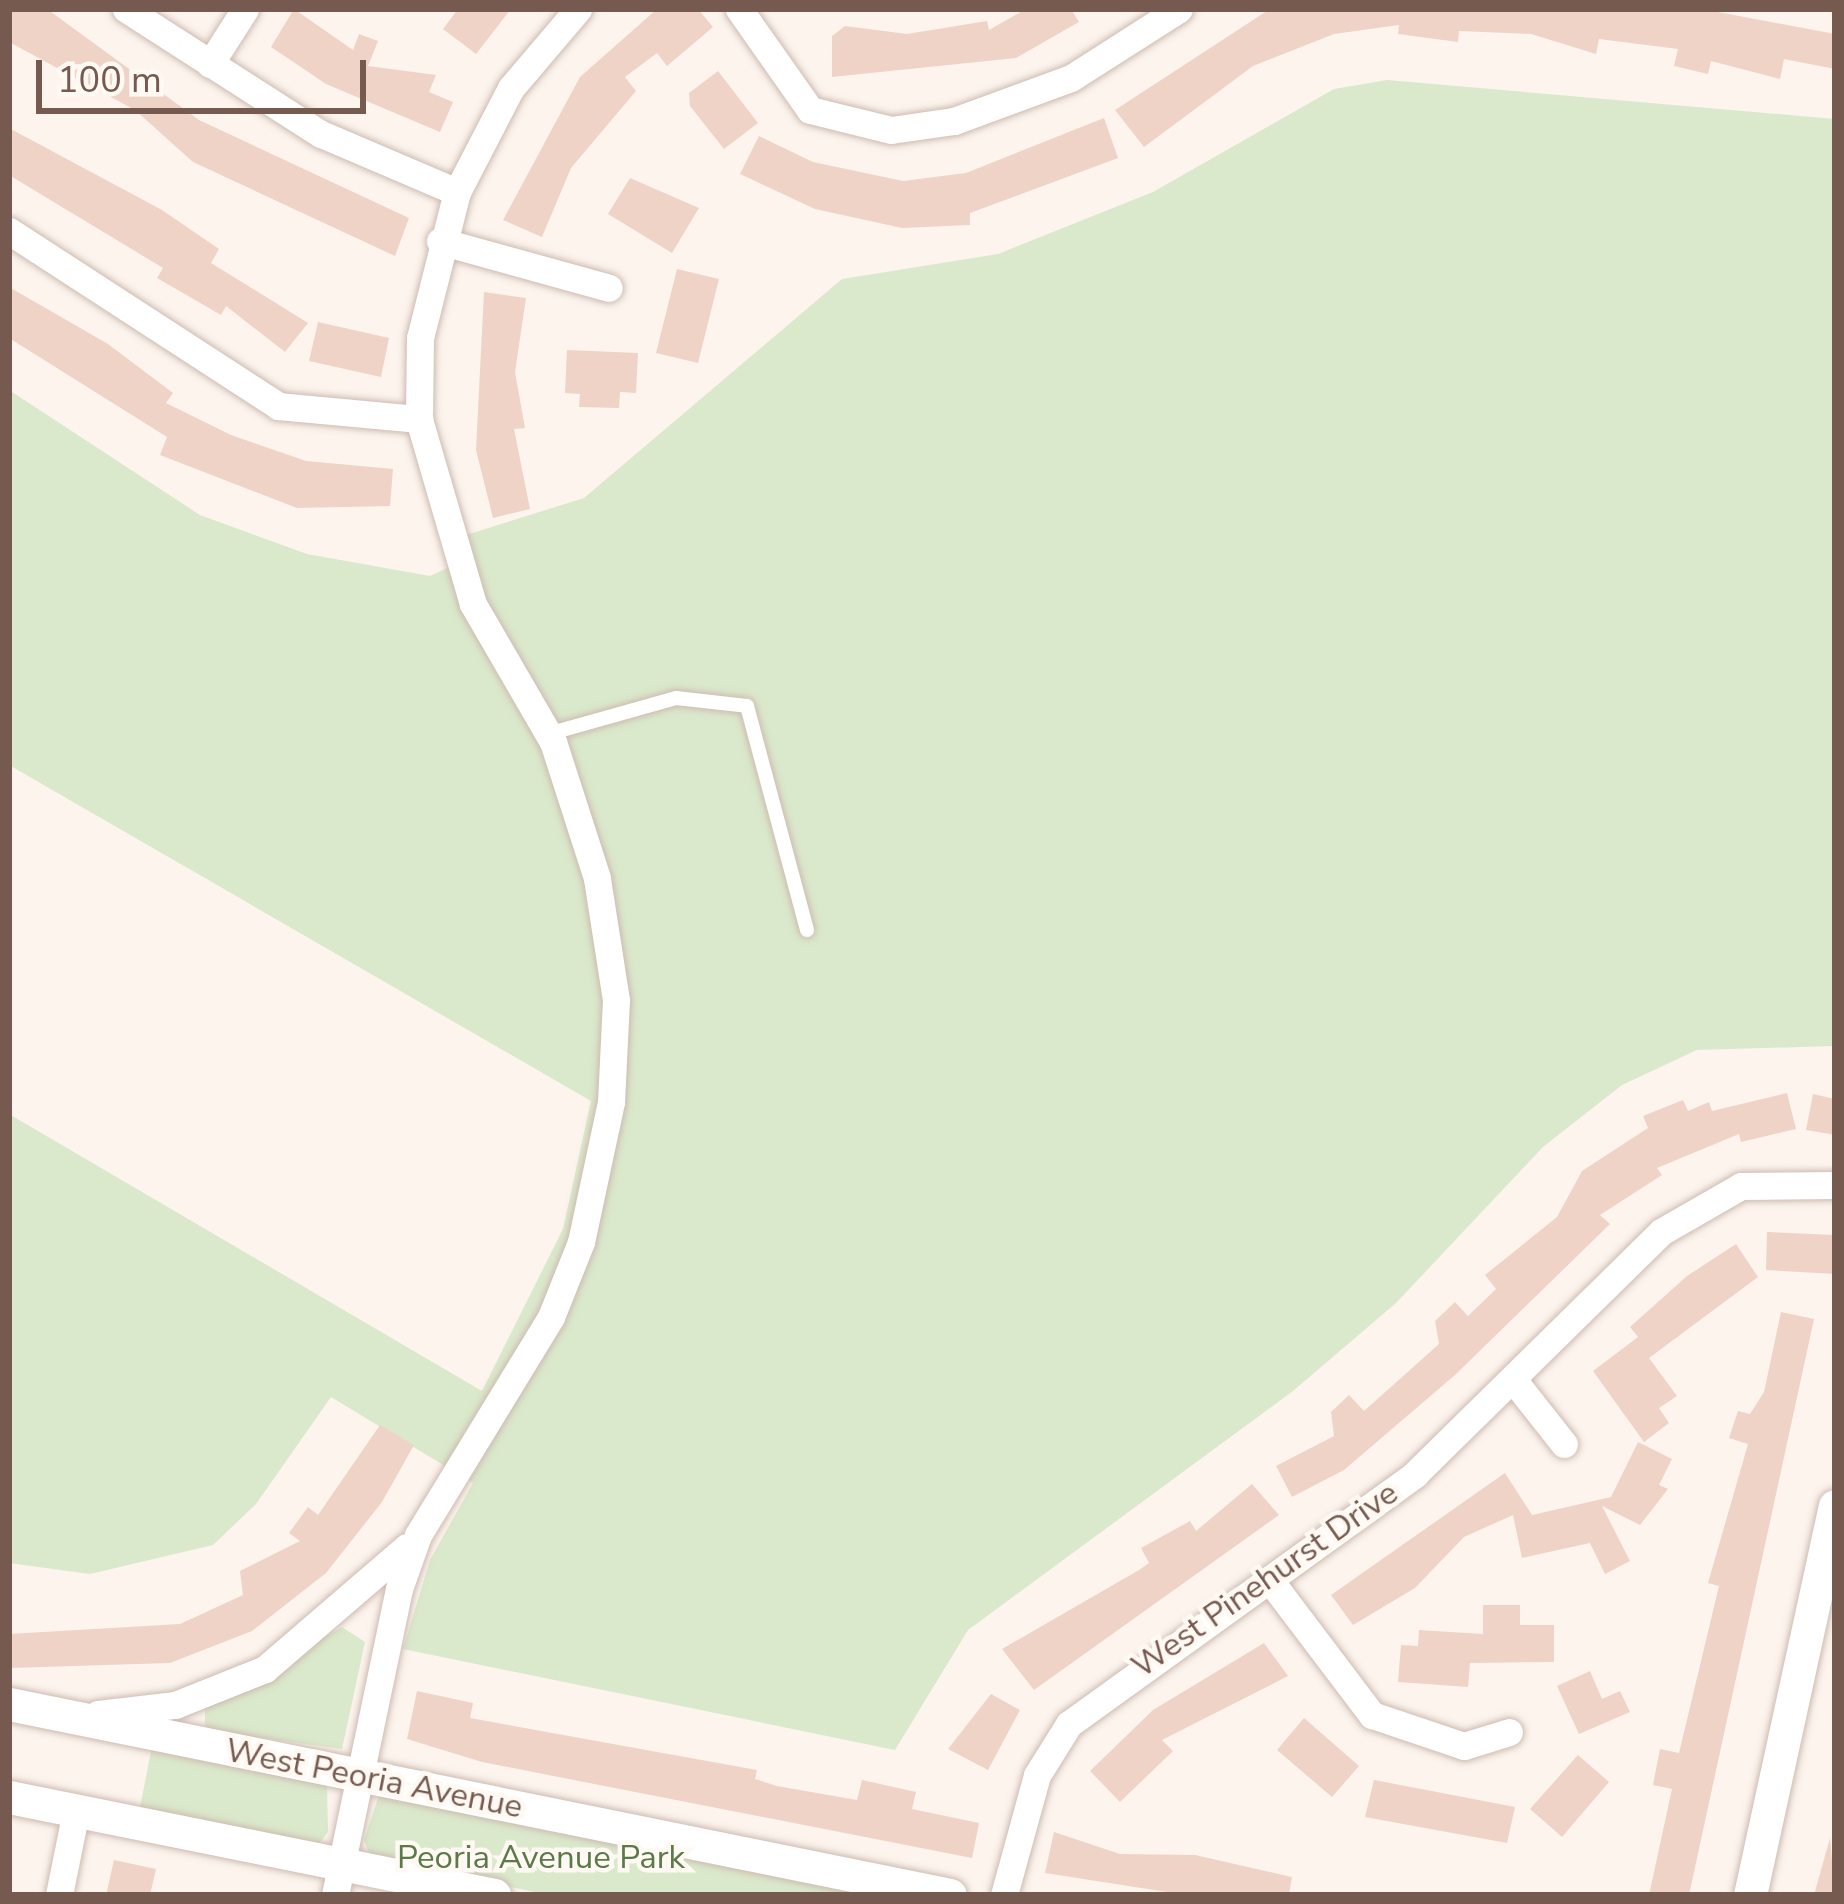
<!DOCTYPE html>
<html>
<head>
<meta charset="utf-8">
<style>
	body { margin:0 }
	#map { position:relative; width:1844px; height:1904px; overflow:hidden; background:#fcf4ed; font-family:"Nunito Sans",sans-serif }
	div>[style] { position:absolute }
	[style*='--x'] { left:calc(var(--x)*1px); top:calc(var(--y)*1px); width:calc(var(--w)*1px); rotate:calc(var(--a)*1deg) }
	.green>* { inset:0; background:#dae9cb }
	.building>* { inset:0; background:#efd3c6 }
	.roads { filter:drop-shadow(0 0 3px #cebcb2) drop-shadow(0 0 3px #cebcb2) }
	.service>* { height:14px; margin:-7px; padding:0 7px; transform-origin:7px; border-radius:7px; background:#fff }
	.minor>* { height:27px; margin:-13.5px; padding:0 13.5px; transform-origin:13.5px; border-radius:13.5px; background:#fff }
	.tertiary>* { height:33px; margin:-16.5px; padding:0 16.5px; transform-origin:16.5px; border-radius:16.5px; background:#fff }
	span { translate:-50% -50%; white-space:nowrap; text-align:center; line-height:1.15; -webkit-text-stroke:9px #fef9f3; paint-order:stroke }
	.street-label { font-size:33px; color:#765a50 }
	.park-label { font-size:33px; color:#5c7a49 }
	.frame { position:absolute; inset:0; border:12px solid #765a50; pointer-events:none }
	.scale { position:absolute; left:36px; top:60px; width:330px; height:54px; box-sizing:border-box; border:6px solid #765a50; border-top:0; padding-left:15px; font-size:36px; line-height:42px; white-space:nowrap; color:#765a50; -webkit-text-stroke:9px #fef9f3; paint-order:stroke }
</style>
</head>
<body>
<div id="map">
	<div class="green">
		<i style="clip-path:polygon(1387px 80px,1835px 119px,1835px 1046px,1697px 1050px,1622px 1085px,1543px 1147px,1396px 1303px,1293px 1391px,968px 1630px,895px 1750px,403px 1649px,430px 1560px,473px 1483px,331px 1397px,256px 1504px,213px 1545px,90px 1574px,9px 1563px,9px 1114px,482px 1391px,563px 1229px,591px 1101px,9px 765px,9px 390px,200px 515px,307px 554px,430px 576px,458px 563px,450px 540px,584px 498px,842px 279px,998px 254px,1153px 192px,1334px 89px)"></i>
		<i style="clip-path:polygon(342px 1627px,365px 1642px,342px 1749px,205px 1730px,205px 1706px)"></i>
		<i style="clip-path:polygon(152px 1746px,327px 1783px,328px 1832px,319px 1844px,139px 1813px)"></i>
		<i style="clip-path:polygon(379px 1795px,898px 1895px,548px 1895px,370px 1856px,364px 1840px)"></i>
	</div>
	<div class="building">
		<i style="clip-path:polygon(9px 9px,47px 9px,199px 120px,409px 218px,395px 256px,193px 162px,135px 110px,9px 42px)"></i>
		<i style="clip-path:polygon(294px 9px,353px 50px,359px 34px,378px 41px,368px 66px,436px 75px,429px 92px,453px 102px,440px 132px,326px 84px,271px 47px)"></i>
		<i style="clip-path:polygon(458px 9px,511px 9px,476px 54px,443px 29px)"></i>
		<i style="clip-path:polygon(657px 9px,698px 9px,713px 27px,667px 66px,657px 53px,625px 77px,636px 91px,571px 168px,542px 237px,503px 220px,580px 77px)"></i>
		<i style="clip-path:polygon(1026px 9px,1071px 9px,1079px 22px,1016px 58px,832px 77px,832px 36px,845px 26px,907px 34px,987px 21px,989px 30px)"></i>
		<i style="clip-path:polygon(1270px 9px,1702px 9px,1835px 34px,1835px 69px,1784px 59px,1780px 79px,1711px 61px,1708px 74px,1674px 66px,1678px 49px,1599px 39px,1596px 54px,1531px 34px,1459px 31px,1458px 42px,1398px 34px,1399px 25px,1334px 34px,1253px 66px,1144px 147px,1115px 110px)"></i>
		<i style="clip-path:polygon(718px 71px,758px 123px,724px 149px,690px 106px,689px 93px)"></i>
		<i style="clip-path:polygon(1104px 118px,1118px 158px,970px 213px,970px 225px,902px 228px,815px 209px,740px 174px,759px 136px,813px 162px,903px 181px,966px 173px)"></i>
		<i style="clip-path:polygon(9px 128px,162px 210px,219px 249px,211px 263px,308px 323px,285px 352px,226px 306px,221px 315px,157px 278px,163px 268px,9px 175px)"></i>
		<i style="clip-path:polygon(630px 178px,699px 208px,672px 253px,608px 214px)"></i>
		<i style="clip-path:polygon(677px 269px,719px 279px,698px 363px,656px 353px)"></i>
		<i style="clip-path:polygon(9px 287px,108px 344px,173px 393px,166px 403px,231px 435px,306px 461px,393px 469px,390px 506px,297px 508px,160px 455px,167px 437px,9px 338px)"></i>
		<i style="clip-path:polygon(484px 292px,526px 298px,515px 372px,525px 428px,514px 429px,530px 509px,493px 518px,476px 450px)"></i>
		<i style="clip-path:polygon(318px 322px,389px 338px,381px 377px,309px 361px)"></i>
		<i style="clip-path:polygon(567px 350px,638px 353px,636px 393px,620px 392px,619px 408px,579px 407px,580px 394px,565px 393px)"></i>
		<i style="clip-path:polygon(1787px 1093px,1796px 1129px,1741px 1142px,1739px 1134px,1657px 1168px,1662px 1175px,1600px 1215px,1610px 1224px,1455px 1375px,1344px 1470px,1292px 1497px,1276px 1466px,1334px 1436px,1331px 1412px,1349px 1395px,1364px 1411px,1439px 1344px,1435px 1321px,1455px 1302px,1468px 1316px,1496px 1289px,1485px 1275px,1557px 1217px,1582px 1171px,1648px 1128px,1643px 1116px,1683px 1100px,1688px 1111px,1709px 1102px,1712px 1111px)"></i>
		<i style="clip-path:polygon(1813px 1094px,1835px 1099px,1835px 1135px,1806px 1130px)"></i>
		<i style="clip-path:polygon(1767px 1232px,1835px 1235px,1835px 1274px,1766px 1270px)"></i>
		<i style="clip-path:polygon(1736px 1244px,1758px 1277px,1649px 1358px,1677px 1396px,1659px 1408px,1669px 1423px,1644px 1442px,1593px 1371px,1638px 1337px,1630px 1327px,1687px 1276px)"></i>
		<i style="clip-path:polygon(1781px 1312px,1814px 1319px,1689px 1895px,1649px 1895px,1672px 1789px,1653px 1785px,1660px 1749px,1679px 1753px,1719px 1586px,1708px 1583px,1748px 1444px,1729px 1438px,1738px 1411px,1750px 1414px,1764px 1392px)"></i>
		<i style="clip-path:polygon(380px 1425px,414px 1445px,382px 1502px,326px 1573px,252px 1631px,170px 1663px,9px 1668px,9px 1634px,180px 1624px,243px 1595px,240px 1571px,300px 1541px,289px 1533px,308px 1507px,318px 1515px)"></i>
		<i style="clip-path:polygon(1638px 1442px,1672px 1459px,1659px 1485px,1668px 1489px,1640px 1525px,1602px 1506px,1630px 1561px,1605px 1574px,1590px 1543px,1522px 1558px,1513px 1515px,1464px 1537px,1415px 1588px,1353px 1625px,1331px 1595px,1505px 1473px,1532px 1515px,1611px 1497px)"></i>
		<i style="clip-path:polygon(1252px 1484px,1279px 1515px,1034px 1690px,1002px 1649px,1139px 1570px,1149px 1563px,1141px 1548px,1190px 1521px,1196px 1531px)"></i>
		<i style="clip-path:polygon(1483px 1605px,1520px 1605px,1520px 1625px,1554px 1625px,1554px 1662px,1470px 1663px,1468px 1687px,1398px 1682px,1401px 1645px,1418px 1646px,1419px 1630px,1483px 1634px)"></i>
		<i style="clip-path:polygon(1264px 1643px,1288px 1676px,1162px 1740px,1173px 1751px,1120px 1802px,1090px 1771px,1153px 1710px)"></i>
		<i style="clip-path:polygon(1590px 1671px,1602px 1699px,1620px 1691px,1630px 1712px,1579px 1734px,1557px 1686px)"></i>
		<i style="clip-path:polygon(417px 1691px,473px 1703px,470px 1718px,757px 1770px,755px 1779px,777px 1786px,857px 1800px,862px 1780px,916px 1792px,912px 1809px,979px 1823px,972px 1858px,482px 1762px,407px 1739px)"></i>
		<i style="clip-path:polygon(991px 1694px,1020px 1710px,988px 1770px,948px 1749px)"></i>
		<i style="clip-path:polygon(1304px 1718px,1359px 1766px,1332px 1797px,1277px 1750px)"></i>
		<i style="clip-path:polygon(1578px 1755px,1609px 1782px,1562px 1837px,1530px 1809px)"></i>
		<i style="clip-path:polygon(1374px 1780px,1515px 1807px,1507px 1843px,1365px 1817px)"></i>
		<i style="clip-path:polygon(1054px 1832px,1120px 1854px,1195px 1855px,1292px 1877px,1289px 1895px,1186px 1895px,1045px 1873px)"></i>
		<i style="clip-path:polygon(1830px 1838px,1835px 1895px,1814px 1895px)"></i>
		<i style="clip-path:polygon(114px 1860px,156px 1869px,150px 1895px,106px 1895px)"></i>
	</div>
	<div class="roads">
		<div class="service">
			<i style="--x:548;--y:734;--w:133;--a:-15.7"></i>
			<i style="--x:676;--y:698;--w:71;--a:6.4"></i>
			<i style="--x:747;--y:706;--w:232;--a:75"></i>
		</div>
		<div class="minor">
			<i style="--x:126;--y:9;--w:232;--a:32.7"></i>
			<i style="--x:321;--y:134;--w:148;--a:23.1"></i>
			<i style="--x:739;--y:9;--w:123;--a:54.9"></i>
			<i style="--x:810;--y:110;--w:83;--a:13.9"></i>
			<i style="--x:891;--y:130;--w:64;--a:-8.1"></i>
			<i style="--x:954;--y:121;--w:125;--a:-20.2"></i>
			<i style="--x:1071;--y:78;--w:128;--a:-32.6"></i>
			<i style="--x:210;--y:64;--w:65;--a:-57.5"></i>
			<i style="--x:9;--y:231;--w:321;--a:33"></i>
			<i style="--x:278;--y:406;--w:142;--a:5.3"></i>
			<i style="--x:440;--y:241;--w:175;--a:15.5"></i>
			<i style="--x:1515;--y:1382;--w:79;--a:51.7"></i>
			<i style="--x:1272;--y:1583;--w:166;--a:52.9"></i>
			<i style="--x:1372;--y:1715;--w:97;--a:18.6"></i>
			<i style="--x:1464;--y:1746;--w:47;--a:-17.3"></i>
			<i style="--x:98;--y:1714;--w:78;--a:-6.7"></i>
			<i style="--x:175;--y:1705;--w:97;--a:-21.8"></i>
			<i style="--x:265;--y:1669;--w:187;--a:-40.7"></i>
			<i style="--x:59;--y:1895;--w:86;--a:-78.6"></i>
			<i style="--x:335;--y:1895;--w:313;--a:-78.2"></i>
			<i style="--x:399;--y:1589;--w:57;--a:-70.6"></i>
			<i style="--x:418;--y:1535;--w:255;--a:-58.6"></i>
			<i style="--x:551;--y:1317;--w:81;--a:-68.2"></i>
			<i style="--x:581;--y:1242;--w:143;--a:-77.9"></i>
			<i style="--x:611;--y:1102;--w:102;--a:-87.2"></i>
			<i style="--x:616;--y:1000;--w:123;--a:-98.9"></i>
			<i style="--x:597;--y:878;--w:143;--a:-107.9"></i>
			<i style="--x:553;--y:742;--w:160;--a:-120.1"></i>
			<i style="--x:473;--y:604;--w:193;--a:-106.3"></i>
			<i style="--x:419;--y:419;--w:81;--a:-89.3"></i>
			<i style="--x:420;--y:338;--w:151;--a:-75.8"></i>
			<i style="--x:457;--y:192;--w:117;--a:-62.6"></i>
			<i style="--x:511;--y:88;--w:104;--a:-49.7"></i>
			<i style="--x:1004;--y:1895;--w:124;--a:-74.6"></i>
			<i style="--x:1037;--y:1775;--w:60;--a:-57.9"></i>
			<i style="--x:1069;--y:1724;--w:427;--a:-35.8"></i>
			<i style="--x:1415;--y:1474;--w:345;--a:-44.5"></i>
			<i style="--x:1661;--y:1232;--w:92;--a:-29.9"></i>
			<i style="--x:1741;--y:1186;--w:94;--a:-0.6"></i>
		</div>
		<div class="tertiary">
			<i style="--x:9;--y:1704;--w:960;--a:11.47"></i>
			<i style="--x:9;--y:1797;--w:495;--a:11.4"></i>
			<i style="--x:1750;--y:1895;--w:398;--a:-77.7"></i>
		</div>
	</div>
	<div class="street-label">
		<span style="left:1265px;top:1580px;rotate:-35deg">West Pinehurst Drive</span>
		<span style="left:374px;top:1779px;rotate:11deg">West Peoria Avenue</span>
	</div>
	<div class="park-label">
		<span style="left:541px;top:1858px">Peoria Avenue Park</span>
	</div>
	<div class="frame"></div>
	<div class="scale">100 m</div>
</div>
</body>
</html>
